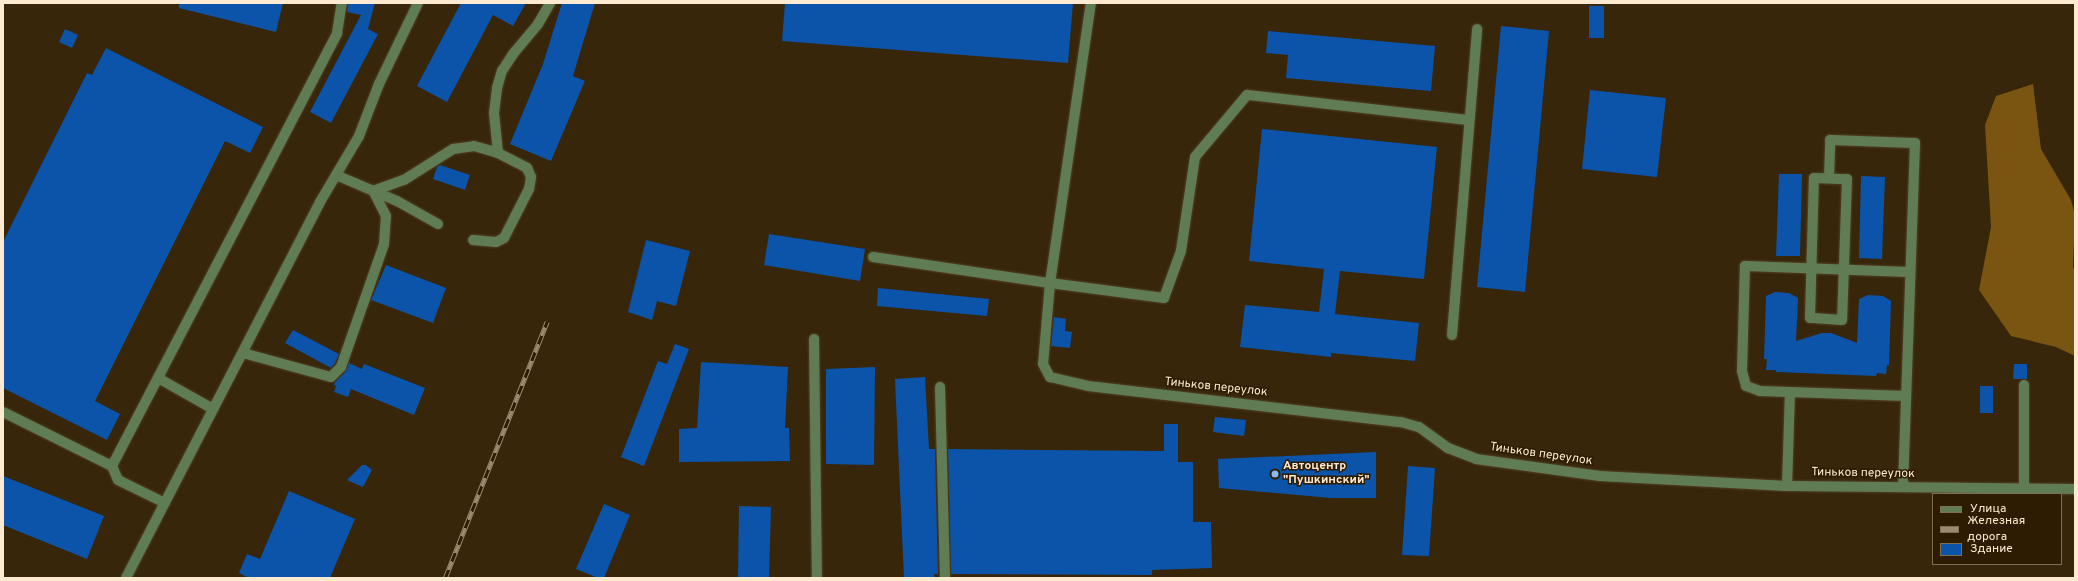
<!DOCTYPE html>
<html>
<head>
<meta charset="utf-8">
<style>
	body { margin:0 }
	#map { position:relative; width:2078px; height:581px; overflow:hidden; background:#37260a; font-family:Overpass,sans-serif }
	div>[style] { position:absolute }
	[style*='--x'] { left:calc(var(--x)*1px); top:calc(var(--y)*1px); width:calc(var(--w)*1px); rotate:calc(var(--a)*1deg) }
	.forest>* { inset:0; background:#7a5512 }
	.building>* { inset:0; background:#0b54aa }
	.roads { filter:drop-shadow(0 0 1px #534126) drop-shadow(0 0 1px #534126) }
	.minor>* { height:10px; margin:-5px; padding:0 5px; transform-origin:5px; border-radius:5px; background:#5f7c54 }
	.rail>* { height:4.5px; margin-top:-2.25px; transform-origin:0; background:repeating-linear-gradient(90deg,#2d1c02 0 9px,#9c8a6f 0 18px); box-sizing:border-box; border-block:1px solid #9c8a6f }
	.dots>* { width:11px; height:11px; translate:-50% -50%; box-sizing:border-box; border:2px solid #2d1c02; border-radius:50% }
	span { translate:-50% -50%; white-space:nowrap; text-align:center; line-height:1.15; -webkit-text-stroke:3px #2d1c02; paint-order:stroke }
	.street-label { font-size:12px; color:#fdead0 }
	.poi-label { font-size:12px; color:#fdead0; font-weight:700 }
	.left { translate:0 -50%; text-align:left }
	.frame { position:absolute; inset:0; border:4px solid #fdead0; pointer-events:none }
	.legend { position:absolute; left:1932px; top:493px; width:130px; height:72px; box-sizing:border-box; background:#2d1c02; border:1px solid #806e54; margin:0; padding:5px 7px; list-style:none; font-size:12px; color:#fdead0 }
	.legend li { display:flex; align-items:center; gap:8px; height:20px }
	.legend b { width:20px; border:1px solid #806e54 }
</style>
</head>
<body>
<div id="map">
	<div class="forest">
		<i style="clip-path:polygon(2033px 84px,2041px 149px,2071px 200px,2075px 215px,2073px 267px,2075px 272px,2075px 356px,2056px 347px,2011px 336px,1979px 290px,1991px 227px,1985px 125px,1996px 96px)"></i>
	</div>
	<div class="building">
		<i style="clip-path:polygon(179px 3px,283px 3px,276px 32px,179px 8px)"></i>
		<i style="clip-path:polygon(348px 3px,375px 3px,368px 29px,378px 34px,331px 123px,310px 112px,361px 15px,347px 12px)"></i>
		<i style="clip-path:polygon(461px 3px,526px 3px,513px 26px,493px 15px,447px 102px,417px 86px)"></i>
		<i style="clip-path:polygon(562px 3px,595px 3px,573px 76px,585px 81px,551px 161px,510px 144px,543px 64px)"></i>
		<i style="clip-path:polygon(785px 3px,1073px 3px,1068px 63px,782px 41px)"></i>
		<i style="clip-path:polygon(1589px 6px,1604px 6px,1604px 38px,1589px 38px)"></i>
		<i style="clip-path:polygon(1501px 26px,1549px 31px,1525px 292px,1477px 287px)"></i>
		<i style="clip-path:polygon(65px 29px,78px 35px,72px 48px,59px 42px)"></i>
		<i style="clip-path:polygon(1268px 31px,1435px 46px,1431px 91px,1286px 78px,1288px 55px,1266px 53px)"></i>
		<i style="clip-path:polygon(106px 48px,263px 127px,250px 153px,225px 141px,95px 401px,120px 414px,107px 440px,3px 388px,3px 242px,87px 73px,92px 75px)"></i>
		<i style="clip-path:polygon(1590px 90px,1666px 98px,1657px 177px,1582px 169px)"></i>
		<i style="clip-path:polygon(1262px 129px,1437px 147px,1424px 279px,1340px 271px,1335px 314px,1419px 323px,1415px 361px,1331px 353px,1331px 357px,1240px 347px,1245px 305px,1319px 312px,1324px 269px,1249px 261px)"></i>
		<i style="clip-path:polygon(440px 165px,470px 175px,465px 190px,433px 179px,437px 167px)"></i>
		<i style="clip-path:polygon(1779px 174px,1802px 174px,1800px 256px,1776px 256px)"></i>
		<i style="clip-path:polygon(1861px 176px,1885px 177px,1882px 259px,1859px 258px)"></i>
		<i style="clip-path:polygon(769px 234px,865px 249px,860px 281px,764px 265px)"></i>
		<i style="clip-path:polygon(646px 240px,690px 251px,676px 306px,657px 301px,652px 320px,628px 312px)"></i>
		<i style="clip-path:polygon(386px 265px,446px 288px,433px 323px,371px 300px)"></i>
		<i style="clip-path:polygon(878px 288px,989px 299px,987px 316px,877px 306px)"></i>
		<i style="clip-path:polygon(1775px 292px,1789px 293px,1798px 298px,1796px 341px,1822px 333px,1831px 333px,1857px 343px,1859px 299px,1868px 295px,1883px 296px,1891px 301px,1889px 365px,1887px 365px,1886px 374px,1877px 373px,1876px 376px,1776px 372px,1776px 370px,1766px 370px,1767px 359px,1764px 359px,1766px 296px)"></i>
		<i style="clip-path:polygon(1054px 317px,1066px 319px,1065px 331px,1072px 332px,1070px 348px,1051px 346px)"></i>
		<i style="clip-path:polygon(293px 330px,339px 354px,335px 363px,331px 368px,285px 343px)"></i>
		<i style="clip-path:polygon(675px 344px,689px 349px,644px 466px,621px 457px,658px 361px,667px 364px)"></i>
		<i style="clip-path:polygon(701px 362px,788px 367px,785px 428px,789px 428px,790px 461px,679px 462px,679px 429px,697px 428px)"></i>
		<i style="clip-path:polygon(349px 363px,362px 369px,364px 364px,425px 388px,414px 415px,351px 389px,348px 397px,334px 392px,336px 386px,334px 385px,335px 382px,346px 371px)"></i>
		<i style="clip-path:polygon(2014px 364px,2027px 364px,2027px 379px,2013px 379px)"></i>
		<i style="clip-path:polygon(875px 367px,874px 465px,826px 464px,826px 369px)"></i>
		<i style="clip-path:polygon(925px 377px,929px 449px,935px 449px,938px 574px,934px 574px,935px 578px,904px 578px,895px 379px)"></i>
		<i style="clip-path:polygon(1980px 386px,1993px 386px,1993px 413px,1980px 413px)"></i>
		<i style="clip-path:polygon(1215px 417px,1246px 420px,1244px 436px,1213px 432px)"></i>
		<i style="clip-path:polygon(1164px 424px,1178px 424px,1178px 462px,1193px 462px,1193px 522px,1211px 522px,1212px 568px,1152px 570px,1152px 575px,951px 574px,948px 449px,1164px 451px)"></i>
		<i style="clip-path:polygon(1376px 452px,1376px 498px,1331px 498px,1219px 488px,1218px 459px)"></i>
		<i style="clip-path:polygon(362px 465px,366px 465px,372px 470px,363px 487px,347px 480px)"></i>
		<i style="clip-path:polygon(1408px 466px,1435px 468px,1429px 556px,1402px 555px)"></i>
		<i style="clip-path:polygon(3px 476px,104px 516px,87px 559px,3px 525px)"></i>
		<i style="clip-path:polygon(289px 491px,355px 519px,330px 578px,249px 578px,239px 573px,247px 554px,260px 559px)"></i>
		<i style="clip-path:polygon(604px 504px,630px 515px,604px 578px,598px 578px,576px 569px)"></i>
		<i style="clip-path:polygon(739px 506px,771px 507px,769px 578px,738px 578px)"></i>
	</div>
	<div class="roads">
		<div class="minor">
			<i style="--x:1468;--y:120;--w:222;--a:-173.5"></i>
			<i style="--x:1247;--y:95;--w:81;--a:130"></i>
			<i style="--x:1195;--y:157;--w:95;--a:98.5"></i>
			<i style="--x:1181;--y:251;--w:50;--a:109.9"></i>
			<i style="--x:1164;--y:298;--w:115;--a:-172.5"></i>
			<i style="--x:1050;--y:283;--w:81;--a:94.9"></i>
			<i style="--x:1043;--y:364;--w:15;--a:62"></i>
			<i style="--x:1050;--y:377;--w:39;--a:13"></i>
			<i style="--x:1088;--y:386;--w:315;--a:6.6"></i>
			<i style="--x:1401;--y:422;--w:19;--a:16"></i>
			<i style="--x:1419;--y:427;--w:36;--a:36"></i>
			<i style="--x:1448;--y:448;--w:30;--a:21"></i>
			<i style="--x:1476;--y:459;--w:125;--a:7.8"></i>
			<i style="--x:1600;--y:476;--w:187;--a:3.1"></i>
			<i style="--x:1787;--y:486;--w:288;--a:0.6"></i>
			<i style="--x:498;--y:153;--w:40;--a:-95.7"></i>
			<i style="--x:494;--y:113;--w:25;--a:-83"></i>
			<i style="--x:497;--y:88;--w:18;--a:-74"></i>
			<i style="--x:502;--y:71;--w:20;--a:-57"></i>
			<i style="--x:513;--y:54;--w:39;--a:-50"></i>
			<i style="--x:538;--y:24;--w:24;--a:-60"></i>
			<i style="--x:336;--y:175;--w:66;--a:23.1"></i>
			<i style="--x:397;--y:201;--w:47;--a:29.3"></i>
			<i style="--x:1814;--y:178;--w:33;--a:2"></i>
			<i style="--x:1847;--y:179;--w:141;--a:92"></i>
			<i style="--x:1842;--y:320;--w:32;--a:-176"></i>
			<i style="--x:1810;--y:318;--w:140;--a:-88.4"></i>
			<i style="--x:1829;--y:178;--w:38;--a:-88"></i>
			<i style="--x:1830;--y:140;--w:85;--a:2"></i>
			<i style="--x:1915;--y:143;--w:344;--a:92"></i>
			<i style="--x:873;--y:257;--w:179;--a:8.4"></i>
			<i style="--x:1050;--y:283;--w:283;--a:-81.7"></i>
			<i style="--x:1452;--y:335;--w:307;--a:-85.3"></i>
			<i style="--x:814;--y:339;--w:239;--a:89.3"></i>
			<i style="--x:243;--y:353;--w:91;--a:15.3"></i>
			<i style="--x:331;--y:377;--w:14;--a:-45"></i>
			<i style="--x:341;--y:367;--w:130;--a:-70.7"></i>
			<i style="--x:384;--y:244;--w:28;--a:-86"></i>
			<i style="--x:386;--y:216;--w:28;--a:-117"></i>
			<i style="--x:373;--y:191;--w:33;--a:-20"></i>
			<i style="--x:404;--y:180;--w:58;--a:-32.3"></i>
			<i style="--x:453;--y:149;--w:21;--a:-8"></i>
			<i style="--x:474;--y:146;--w:25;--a:16"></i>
			<i style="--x:498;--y:153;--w:33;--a:27"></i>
			<i style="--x:527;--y:168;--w:10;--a:66"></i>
			<i style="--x:531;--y:177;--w:12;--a:99"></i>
			<i style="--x:529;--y:189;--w:55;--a:117"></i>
			<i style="--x:504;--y:238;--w:9;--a:153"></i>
			<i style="--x:496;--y:242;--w:23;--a:-175"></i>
			<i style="--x:158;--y:378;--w:63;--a:29.4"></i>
			<i style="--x:2024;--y:385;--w:104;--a:90"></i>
			<i style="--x:940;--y:387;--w:191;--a:88.5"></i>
			<i style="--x:1906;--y:396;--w:146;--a:-178"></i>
			<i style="--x:1760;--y:391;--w:15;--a:-160"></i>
			<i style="--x:1746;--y:386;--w:16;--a:-105"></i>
			<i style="--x:1742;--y:371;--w:105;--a:-88.4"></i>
			<i style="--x:1745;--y:266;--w:165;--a:2.1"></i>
			<i style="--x:3;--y:412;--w:122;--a:26.4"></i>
			<i style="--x:112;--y:466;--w:15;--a:67"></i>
			<i style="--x:118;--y:480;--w:52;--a:26.1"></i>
			<i style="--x:112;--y:466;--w:488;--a:-62.5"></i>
			<i style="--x:337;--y:33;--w:30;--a:-81"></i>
			<i style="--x:1787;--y:486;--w:94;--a:-88.2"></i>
			<i style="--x:126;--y:578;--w:423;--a:-62.7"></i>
			<i style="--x:320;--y:202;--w:77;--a:-59.4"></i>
			<i style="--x:359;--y:136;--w:56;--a:-69"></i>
			<i style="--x:379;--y:84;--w:90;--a:-64.3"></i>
		</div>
	</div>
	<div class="rail">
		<i style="--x:445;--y:578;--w:276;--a:-68.3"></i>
	</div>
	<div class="dots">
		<i style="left:1275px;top:474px;background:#8abafc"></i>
	</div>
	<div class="street-label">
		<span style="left:1216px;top:388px;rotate:6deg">Тиньков переулок</span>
		<span style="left:1541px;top:455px;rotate:8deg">Тиньков переулок</span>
		<span style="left:1863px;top:474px;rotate:1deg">Тиньков переулок</span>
	</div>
	<div class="poi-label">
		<span class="left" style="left:1283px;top:474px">Автоцентр<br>"Пушкинский"</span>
	</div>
	<div class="frame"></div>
	<ul class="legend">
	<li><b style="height:5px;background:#5f7c54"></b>Улица</li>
	<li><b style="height:5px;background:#9c8a6f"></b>Железная дорога</li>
	<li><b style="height:11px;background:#0b54aa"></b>Здание</li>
	</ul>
</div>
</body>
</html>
